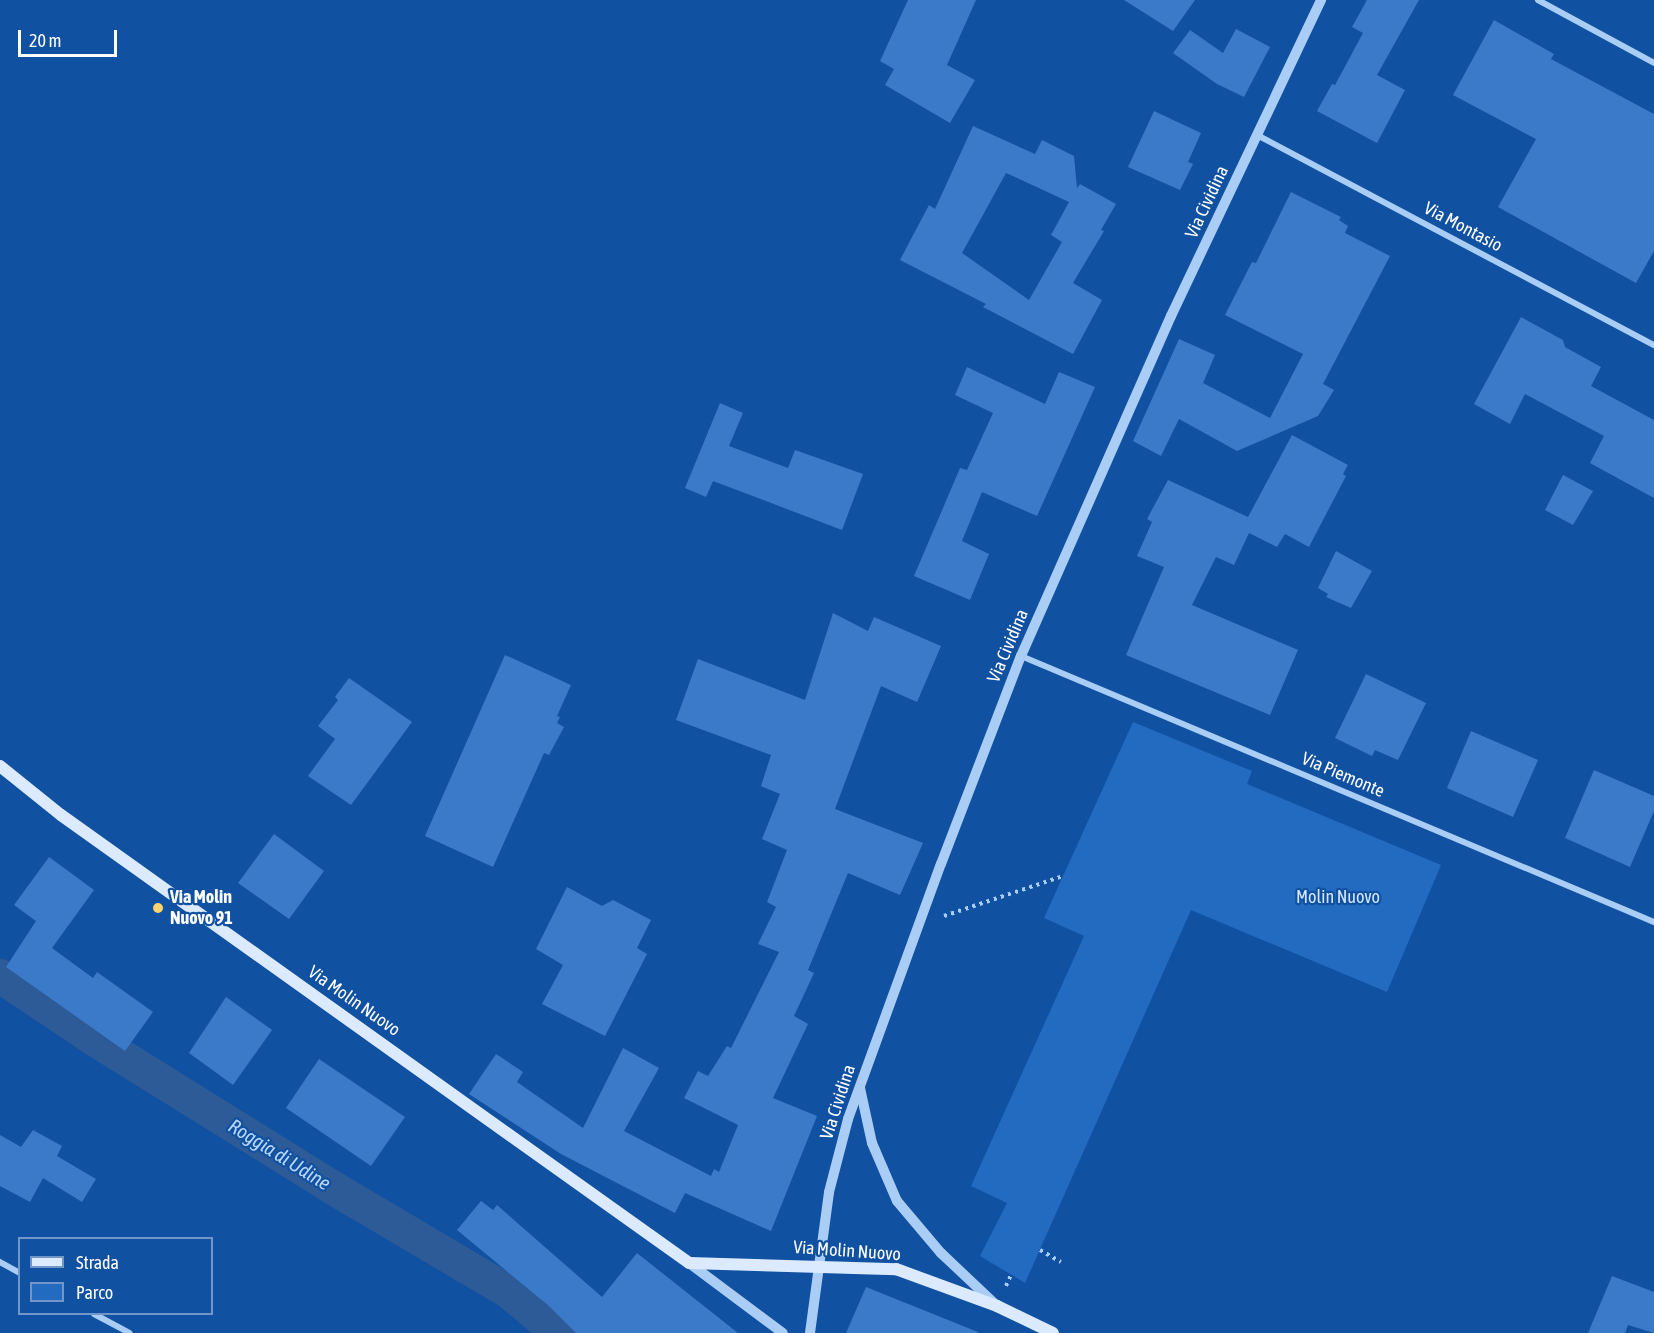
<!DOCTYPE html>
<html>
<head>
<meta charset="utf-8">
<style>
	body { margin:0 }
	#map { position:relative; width:1654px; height:1333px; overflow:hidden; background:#1151a2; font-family:"Asap Condensed",sans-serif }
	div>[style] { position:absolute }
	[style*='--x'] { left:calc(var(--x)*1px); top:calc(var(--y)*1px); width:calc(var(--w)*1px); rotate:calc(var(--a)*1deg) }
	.green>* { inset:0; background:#236bc0 }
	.canal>* { height:34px; margin:-17px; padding:0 17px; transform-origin:17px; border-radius:17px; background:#2d5b97 }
	.building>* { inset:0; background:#3a7ac8 }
	.path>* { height:4px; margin-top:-2px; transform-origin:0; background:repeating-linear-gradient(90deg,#aacdf5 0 3px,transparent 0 7.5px) }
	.minor>* { height:6px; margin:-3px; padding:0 3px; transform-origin:3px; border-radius:3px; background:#aacdf5 }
	.tertiary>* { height:10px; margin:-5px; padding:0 5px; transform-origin:5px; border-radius:5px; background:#aacdf5 }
	.secondary>* { height:12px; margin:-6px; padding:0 6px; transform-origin:6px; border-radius:6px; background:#dbeafe }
	.dots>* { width:16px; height:16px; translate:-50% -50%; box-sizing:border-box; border:3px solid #1151a2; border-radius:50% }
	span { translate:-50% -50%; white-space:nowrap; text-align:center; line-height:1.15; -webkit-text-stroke:4.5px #1151a2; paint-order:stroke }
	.street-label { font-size:18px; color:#fff }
	.park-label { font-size:18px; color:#d3e7fe }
	.poi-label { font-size:18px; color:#fff; font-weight:700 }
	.left { translate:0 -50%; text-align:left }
	.water-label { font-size:20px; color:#b7d7fb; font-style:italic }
	.legend { position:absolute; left:18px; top:1237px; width:195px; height:78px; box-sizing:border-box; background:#1151a2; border:2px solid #7097c7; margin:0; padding:8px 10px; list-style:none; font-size:18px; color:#fff }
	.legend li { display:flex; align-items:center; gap:12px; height:30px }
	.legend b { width:30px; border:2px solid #7097c7 }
	.scale { position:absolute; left:18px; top:30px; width:99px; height:27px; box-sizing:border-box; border:3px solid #fff; border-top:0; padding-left:8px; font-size:18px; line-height:21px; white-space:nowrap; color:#fff; -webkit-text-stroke:4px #1151a2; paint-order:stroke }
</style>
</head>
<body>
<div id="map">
	<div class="green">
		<i style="clip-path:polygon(1133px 722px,1252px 771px,1247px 784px,1441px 865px,1387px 992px,1191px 910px,1025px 1283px,980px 1256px,1007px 1203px,971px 1186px,1084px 936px,1044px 918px)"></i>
	</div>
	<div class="canal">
		<i style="--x:0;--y:976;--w:113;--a:33.8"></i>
		<i style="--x:94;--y:1039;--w:278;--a:31.9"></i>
		<i style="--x:330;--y:1186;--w:208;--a:30.6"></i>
		<i style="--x:509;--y:1292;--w:64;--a:39.9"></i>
	</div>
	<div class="building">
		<i style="clip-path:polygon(908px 0,976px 0,947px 65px,975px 80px,950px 123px,885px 85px,894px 69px,880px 61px)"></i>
		<i style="clip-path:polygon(1124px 0,1195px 0,1173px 31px)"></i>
		<i style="clip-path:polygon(1367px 0,1419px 0,1377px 75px,1405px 90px,1377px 143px,1317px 111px,1332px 84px,1335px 85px,1363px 33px,1352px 27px)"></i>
		<i style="clip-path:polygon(1494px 20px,1554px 54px,1551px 59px,1654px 114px,1654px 251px,1636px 283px,1498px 207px,1536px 139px,1453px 95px)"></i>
		<i style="clip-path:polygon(1236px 29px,1270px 47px,1244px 97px,1217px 84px,1173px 53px,1190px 30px,1223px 53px)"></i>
		<i style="clip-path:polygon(1154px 111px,1201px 133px,1188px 162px,1193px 164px,1180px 190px,1128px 167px)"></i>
		<i style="clip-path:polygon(evenodd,973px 126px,1035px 154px,1042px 140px,1074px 156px,1077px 188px,1080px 184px,1116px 204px,1101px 230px,1104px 231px,1073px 283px,1102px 300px,1073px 354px,983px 307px,986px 304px,900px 260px,929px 205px,935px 209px,973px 126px,1006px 173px,1069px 202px,1051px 235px,1062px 242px,1029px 300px,962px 253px,1006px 173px)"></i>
		<i style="clip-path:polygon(1291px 192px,1341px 217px,1339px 220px,1348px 226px,1345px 233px,1390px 256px,1323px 384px,1334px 390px,1318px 416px,1237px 451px,1179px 419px,1161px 456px,1133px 441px,1179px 339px,1215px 355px,1203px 383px,1270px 418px,1303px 354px,1225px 315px,1252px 262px,1256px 263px)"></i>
		<i style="clip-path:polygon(1521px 317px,1563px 340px,1565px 347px,1601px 367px,1591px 386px,1654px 420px,1654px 498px,1590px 463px,1604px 436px,1525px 394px,1510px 424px,1474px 404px)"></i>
		<i style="clip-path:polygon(967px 367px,1045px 404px,1059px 372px,1095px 387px,1037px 516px,982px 492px,962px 541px,989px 554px,970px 600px,914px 576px,960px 468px,967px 470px,993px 413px,955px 395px)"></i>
		<i style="clip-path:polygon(720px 403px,743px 413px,729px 446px,788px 468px,795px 450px,863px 474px,842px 530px,713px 481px,706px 497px,685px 488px)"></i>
		<i style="clip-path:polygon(1292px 435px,1348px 465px,1343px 474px,1346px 476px,1309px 547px,1285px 534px,1277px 547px,1249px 533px,1234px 565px,1216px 557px,1192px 605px,1298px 650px,1270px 715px,1126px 655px,1164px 567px,1137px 556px,1152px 522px,1147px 519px,1168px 480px,1248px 517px)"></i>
		<i style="clip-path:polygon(1563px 475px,1593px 491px,1573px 525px,1545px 510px)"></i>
		<i style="clip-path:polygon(1336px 551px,1372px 571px,1351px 608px,1326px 597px,1328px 594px,1318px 588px)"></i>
		<i style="clip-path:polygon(833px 613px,868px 631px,874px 617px,941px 646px,917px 702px,881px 686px,835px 809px,923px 843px,900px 895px,848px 873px,808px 970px,814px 973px,794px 1016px,808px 1024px,773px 1098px,817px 1116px,771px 1231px,685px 1193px,675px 1213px,561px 1154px,469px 1094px,496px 1054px,523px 1072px,517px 1082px,583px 1128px,623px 1048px,659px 1068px,624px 1131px,711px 1176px,714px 1169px,719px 1172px,738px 1125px,684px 1098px,698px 1071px,708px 1076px,727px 1046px,731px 1048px,779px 952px,758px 944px,776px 907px,767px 902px,787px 850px,762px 839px,780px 794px,761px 786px,771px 755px,676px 720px,698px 659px,805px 700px)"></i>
		<i style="clip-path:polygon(505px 655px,571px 685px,557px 716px,560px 717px,557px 723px,564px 727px,549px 755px,544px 753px,493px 867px,425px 836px)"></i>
		<i style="clip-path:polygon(1366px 674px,1426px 703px,1398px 760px,1375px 750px,1372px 756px,1335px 738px)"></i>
		<i style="clip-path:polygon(349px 678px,412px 722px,351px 805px,308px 776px,335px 739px,318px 726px,338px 700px,335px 697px)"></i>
		<i style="clip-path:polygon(1471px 731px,1538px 760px,1513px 817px,1447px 788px)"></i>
		<i style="clip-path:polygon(1594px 770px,1654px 796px,1654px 811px,1630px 867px,1565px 838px)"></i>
		<i style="clip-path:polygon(274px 834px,324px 871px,289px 919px,238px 883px)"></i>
		<i style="clip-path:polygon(49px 857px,94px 890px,52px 948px,93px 978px,97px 972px,153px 1012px,125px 1051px,6px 967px,36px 921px,14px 905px)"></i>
		<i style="clip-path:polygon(567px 887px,602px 906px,613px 900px,651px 920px,637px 948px,647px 954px,605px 1036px,542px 1004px,563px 965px,536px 949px)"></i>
		<i style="clip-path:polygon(226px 997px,272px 1030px,233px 1085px,189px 1053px)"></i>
		<i style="clip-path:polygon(319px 1059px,405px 1117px,371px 1166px,286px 1108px)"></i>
		<i style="clip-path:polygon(33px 1130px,62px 1146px,57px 1156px,96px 1179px,82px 1202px,43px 1178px,30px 1202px,0 1186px,0 1135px,21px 1147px)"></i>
		<i style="clip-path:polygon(481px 1201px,493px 1210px,497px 1205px,602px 1297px,637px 1253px,738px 1333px,576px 1333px,549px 1306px,457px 1230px)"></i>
		<i style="clip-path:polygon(1612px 1276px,1654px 1292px,1654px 1333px,1628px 1325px,1625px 1333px,1588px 1333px)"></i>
		<i style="clip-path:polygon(866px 1287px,978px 1332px,978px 1333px,846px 1333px)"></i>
	</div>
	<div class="path">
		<i style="--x:944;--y:916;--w:126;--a:-18.6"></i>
		<i style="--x:1040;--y:1250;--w:24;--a:30"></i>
		<i style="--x:1006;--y:1286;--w:12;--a:-66"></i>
	</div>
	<div class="minor">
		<i style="--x:1538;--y:0;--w:132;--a:28.5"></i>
		<i style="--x:1257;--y:135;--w:449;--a:27.9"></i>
		<i style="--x:1021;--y:656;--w:687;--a:22.79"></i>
		<i style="--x:0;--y:1262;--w:23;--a:29"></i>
		<i style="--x:94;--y:1314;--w:40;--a:28"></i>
	</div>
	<div class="tertiary">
		<i style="--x:860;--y:1088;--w:56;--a:77.7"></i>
		<i style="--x:872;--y:1143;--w:63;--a:66.7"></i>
		<i style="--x:897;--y:1201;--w:68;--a:49.8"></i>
		<i style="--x:941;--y:1253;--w:76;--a:43.4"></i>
		<i style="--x:689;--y:1263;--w:117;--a:36.7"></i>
		<i style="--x:810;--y:1333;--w:142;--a:-82.3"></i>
		<i style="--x:829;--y:1192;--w:75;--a:-75.4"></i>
		<i style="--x:848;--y:1119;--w:271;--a:-70"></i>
		<i style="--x:941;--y:864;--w:223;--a:-69"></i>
		<i style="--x:1021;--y:656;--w:372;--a:-66.2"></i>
		<i style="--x:1171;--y:316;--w:350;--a:-64.6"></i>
	</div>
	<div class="secondary">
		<i style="--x:0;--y:766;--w:78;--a:38.8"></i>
		<i style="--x:61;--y:815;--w:771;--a:35.5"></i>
		<i style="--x:689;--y:1263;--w:207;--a:1.7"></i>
		<i style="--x:896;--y:1269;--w:108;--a:20.1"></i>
		<i style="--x:997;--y:1306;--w:62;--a:25.7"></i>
	</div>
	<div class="dots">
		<i style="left:158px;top:908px;background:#ffd46f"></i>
	</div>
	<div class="street-label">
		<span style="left:1207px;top:202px;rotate:-65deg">Via Cividina</span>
		<span style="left:1463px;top:227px;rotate:28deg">Via Montasio</span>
		<span style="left:1008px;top:646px;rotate:-67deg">Via Cividina</span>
		<span style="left:1343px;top:775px;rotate:23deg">Via Piemonte</span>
		<span style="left:354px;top:1001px;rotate:35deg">Via Molin Nuovo</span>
		<span style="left:838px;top:1102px;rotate:-72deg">Via Cividina</span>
		<span style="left:847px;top:1251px;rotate:4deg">Via Molin Nuovo</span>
	</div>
	<div class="park-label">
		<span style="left:1338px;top:897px">Molin Nuovo</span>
	</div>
	<div class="poi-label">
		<span class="left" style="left:170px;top:908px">Via Molin<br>Nuovo 91</span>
	</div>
	<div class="water-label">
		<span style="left:280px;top:1154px;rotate:32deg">Roggia di Udine</span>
	</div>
	<ul class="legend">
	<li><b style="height:8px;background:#dbeafe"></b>Strada</li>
	<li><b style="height:16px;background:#236bc0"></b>Parco</li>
	</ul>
	<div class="scale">20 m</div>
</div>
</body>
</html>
